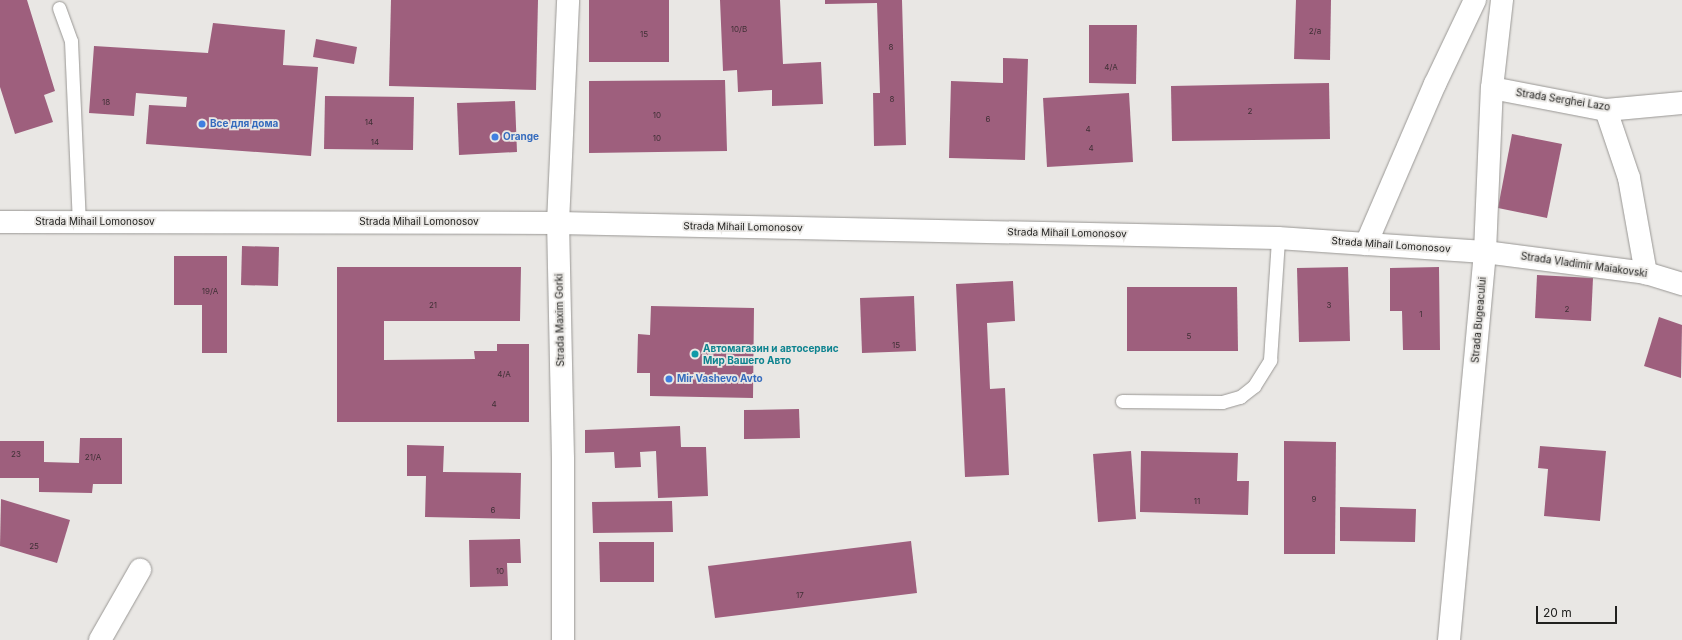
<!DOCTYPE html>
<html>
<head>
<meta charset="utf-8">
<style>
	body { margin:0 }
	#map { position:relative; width:1682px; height:640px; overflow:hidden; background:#e9e7e4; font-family:Inter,sans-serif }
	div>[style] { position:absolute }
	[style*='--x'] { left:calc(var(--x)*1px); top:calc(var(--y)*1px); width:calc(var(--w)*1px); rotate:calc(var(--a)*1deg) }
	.building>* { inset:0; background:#9e5f7d }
	.roads { filter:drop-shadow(0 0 1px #999794) drop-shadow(0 0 1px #999794) }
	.lane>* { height:13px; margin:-6.5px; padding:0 6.5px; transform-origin:6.5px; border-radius:6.5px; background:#fff }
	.street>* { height:22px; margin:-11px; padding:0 11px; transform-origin:11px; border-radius:11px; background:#fff }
	.dots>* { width:11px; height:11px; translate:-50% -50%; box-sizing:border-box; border:2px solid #e9e7e4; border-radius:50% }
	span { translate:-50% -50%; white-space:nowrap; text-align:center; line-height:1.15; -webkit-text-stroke:3.5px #e9e7e4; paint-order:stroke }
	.number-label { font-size:8px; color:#403036 }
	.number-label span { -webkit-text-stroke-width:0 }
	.street-label { font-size:10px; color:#21211f }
	.shop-label { font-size:10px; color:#366cbe; font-weight:700 }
	.left { translate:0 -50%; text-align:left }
	.culture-label { font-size:10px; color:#0d838f; font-weight:700 }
	.scale { position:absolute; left:1536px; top:606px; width:81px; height:18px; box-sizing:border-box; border:2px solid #21211f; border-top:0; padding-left:5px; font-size:12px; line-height:14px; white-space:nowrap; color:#21211f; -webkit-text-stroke:3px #e9e7e4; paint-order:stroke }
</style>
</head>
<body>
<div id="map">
	<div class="building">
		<i style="clip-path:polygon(0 0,27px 0,55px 91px,44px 95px,53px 122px,15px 134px,0 87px)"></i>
		<i style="clip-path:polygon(391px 0,538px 0,536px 90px,389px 86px)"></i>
		<i style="clip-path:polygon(589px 0,669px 0,669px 62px,589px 62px)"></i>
		<i style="clip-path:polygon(720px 0,780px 0,783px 64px,821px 62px,823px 104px,772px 106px,772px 90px,738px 92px,737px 70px,723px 71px)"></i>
		<i style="clip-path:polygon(825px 0,902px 0,906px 145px,874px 146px,873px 93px,880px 93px,877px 3px,825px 4px)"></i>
		<i style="clip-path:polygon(1296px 0,1331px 0,1330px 60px,1294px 59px)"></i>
		<i style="clip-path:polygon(213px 23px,285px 30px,283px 65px,318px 67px,311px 156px,146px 144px,149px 105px,186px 107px,187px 97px,136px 93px,134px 116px,89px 113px,94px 46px,208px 53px)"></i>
		<i style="clip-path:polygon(1089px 25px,1137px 25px,1136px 84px,1089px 83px)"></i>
		<i style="clip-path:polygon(316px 39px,357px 47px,354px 64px,313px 57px)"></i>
		<i style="clip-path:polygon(1003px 58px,1028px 59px,1025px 160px,949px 158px,951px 81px,1003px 83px)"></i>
		<i style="clip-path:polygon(725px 80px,727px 151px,589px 153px,589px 81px)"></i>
		<i style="clip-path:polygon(1329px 83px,1330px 139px,1172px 141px,1171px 86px)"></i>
		<i style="clip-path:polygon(1129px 93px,1133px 162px,1047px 167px,1043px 98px)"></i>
		<i style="clip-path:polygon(325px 96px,414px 97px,413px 150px,324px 149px)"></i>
		<i style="clip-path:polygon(515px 101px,517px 152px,459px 155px,457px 103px)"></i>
		<i style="clip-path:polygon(1512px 134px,1562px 144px,1547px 218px,1498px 208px)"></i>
		<i style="clip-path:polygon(242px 246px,279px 247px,278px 286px,241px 285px)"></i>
		<i style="clip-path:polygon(174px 256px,227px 256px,227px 353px,202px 353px,202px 305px,174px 305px)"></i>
		<i style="clip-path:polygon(337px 267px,521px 267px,520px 321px,384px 321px,384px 360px,475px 359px,474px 351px,497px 351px,497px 344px,529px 344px,529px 422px,337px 422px)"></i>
		<i style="clip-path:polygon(1348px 267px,1350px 341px,1299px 342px,1297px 268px)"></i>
		<i style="clip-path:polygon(1439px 267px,1440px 350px,1403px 350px,1402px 311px,1390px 311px,1390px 268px)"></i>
		<i style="clip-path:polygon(1537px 275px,1593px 278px,1591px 321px,1535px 318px)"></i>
		<i style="clip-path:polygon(1013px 281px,1015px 321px,987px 323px,990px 389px,1005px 388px,1009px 475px,965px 477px,956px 284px)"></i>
		<i style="clip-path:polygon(1127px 287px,1237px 287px,1238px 351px,1127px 351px)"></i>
		<i style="clip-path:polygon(914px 296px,916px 351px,862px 353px,860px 298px)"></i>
		<i style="clip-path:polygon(651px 306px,754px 308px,753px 398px,650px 396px,650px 373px,637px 373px,638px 334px,650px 335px)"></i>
		<i style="clip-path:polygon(1659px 317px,1682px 325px,1681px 378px,1644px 366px)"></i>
		<i style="clip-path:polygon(799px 409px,800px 438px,744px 439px,744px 410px)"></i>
		<i style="clip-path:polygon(680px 426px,681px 447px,706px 447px,708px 496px,658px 498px,656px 451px,640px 452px,641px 467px,615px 468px,614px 452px,585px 453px,585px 430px)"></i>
		<i style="clip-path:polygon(80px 438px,122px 438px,122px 484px,93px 484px,92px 493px,39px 492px,39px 478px,0 478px,0 441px,44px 441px,44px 462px,79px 463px)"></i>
		<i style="clip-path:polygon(1284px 441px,1336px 442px,1335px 554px,1284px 554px)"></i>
		<i style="clip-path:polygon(407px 445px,444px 446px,443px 472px,521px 473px,520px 519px,425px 517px,426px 476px,407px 476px)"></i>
		<i style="clip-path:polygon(1540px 446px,1606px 451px,1600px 521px,1544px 516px,1548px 469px,1538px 468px)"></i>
		<i style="clip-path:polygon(1131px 451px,1136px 519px,1098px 522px,1093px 454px)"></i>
		<i style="clip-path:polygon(1141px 451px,1238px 453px,1237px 481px,1249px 481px,1248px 515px,1140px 512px)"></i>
		<i style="clip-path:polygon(1px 499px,70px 520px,57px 563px,0 546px)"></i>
		<i style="clip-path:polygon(672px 501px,673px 532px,593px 533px,592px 502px)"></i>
		<i style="clip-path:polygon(1340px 507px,1416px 509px,1415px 542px,1340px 541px)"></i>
		<i style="clip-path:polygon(520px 539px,521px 563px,507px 563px,508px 586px,470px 587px,469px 540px)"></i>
		<i style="clip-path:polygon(911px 541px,917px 593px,715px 618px,708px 566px)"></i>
		<i style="clip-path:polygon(599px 542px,654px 542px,654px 582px,600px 582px)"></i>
	</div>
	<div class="roads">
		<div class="lane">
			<i style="--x:59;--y:8;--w:35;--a:70"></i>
			<i style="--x:71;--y:41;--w:181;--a:87.5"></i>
			<i style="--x:1122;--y:401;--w:100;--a:0.6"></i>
			<i style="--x:1222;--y:402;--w:19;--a:-16"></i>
			<i style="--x:1240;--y:397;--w:18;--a:-38"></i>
			<i style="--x:1254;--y:386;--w:31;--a:-58"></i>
			<i style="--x:1270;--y:360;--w:122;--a:-86.2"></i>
		</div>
		<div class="street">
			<i style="--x:1492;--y:88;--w:116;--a:10.9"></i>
			<i style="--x:1606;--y:110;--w:76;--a:-5.3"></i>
			<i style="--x:1606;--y:110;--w:72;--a:71.3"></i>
			<i style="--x:1629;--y:178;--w:97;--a:79.9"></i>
			<i style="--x:0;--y:222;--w:558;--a:0.1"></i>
			<i style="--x:558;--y:223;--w:720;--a:1.19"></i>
			<i style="--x:1278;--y:238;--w:207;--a:3.9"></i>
			<i style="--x:1485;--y:252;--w:162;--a:7.4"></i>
			<i style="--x:1646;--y:273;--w:38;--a:17"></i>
			<i style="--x:1366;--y:244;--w:174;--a:-66.7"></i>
			<i style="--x:1435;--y:84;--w:93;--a:-64.5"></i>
			<i style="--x:100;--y:640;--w:81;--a:-60.3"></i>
			<i style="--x:563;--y:640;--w:181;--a:-90"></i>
			<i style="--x:563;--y:459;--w:236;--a:-91.2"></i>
			<i style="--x:558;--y:223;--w:223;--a:-87.4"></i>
			<i style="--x:1449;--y:640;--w:390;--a:-84.7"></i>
			<i style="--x:1485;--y:252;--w:164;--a:-87.6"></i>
			<i style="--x:1492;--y:88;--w:89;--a:-83.5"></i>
		</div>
	</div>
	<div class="dots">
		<i style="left:202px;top:124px;background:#3f7fe0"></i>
		<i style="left:495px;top:137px;background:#3f7fe0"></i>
		<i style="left:695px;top:354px;background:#0f9aa8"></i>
		<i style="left:669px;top:379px;background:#3f7fe0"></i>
	</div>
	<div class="number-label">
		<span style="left:739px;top:30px">10/B</span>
		<span style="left:1315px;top:32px">2/a</span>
		<span style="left:644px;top:35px">15</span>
		<span style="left:891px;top:48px">8</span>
		<span style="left:1111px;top:68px">4/A</span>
		<span style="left:892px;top:100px">8</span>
		<span style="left:106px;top:103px">18</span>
		<span style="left:1250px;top:112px">2</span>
		<span style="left:657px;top:116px">10</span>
		<span style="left:988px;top:120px">6</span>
		<span style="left:369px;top:123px">14</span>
		<span style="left:1088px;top:130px">4</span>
		<span style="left:657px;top:139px">10</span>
		<span style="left:375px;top:143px">14</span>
		<span style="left:1091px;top:149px">4</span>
		<span style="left:210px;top:292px">19/A</span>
		<span style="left:433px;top:306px">21</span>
		<span style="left:1329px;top:306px">3</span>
		<span style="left:1567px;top:310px">2</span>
		<span style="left:1421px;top:315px">1</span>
		<span style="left:1189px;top:337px">5</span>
		<span style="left:896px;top:346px">15</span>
		<span style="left:504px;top:375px">4/A</span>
		<span style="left:494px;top:405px">4</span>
		<span style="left:16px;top:455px">23</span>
		<span style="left:93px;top:458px">21/A</span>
		<span style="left:1314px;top:500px">9</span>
		<span style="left:1197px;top:502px">11</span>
		<span style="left:493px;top:511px">6</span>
		<span style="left:34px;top:547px">25</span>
		<span style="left:500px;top:572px">10</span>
		<span style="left:800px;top:596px">17</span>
	</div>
	<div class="street-label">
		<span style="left:1563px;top:100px;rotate:9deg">Strada Serghei Lazo</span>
		<span style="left:95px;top:222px">Strada Mihail Lomonosov</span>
		<span style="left:419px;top:222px">Strada Mihail Lomonosov</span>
		<span style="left:743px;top:227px;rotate:1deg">Strada Mihail Lomonosov</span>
		<span style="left:1067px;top:233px;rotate:1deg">Strada Mihail Lomonosov</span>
		<span style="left:1391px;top:245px;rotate:4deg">Strada Mihail Lomonosov</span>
		<span style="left:1584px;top:265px;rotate:8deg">Strada Vladimir Maiakovski</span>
		<span style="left:560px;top:320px;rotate:-91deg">Strada Maxim Gorki</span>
		<span style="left:1479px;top:320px;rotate:-85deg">Strada Bugeacului</span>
	</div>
	<div class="shop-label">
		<span class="left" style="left:210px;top:124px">Все для дома</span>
		<span class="left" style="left:503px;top:137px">Orange</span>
		<span class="left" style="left:677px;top:379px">Mir Vashevo Avto</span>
	</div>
	<div class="culture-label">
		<span class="left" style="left:703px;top:354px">Автомагазин и автосервис<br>Мир Вашего Авто</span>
	</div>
	<div class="scale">20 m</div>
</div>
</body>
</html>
